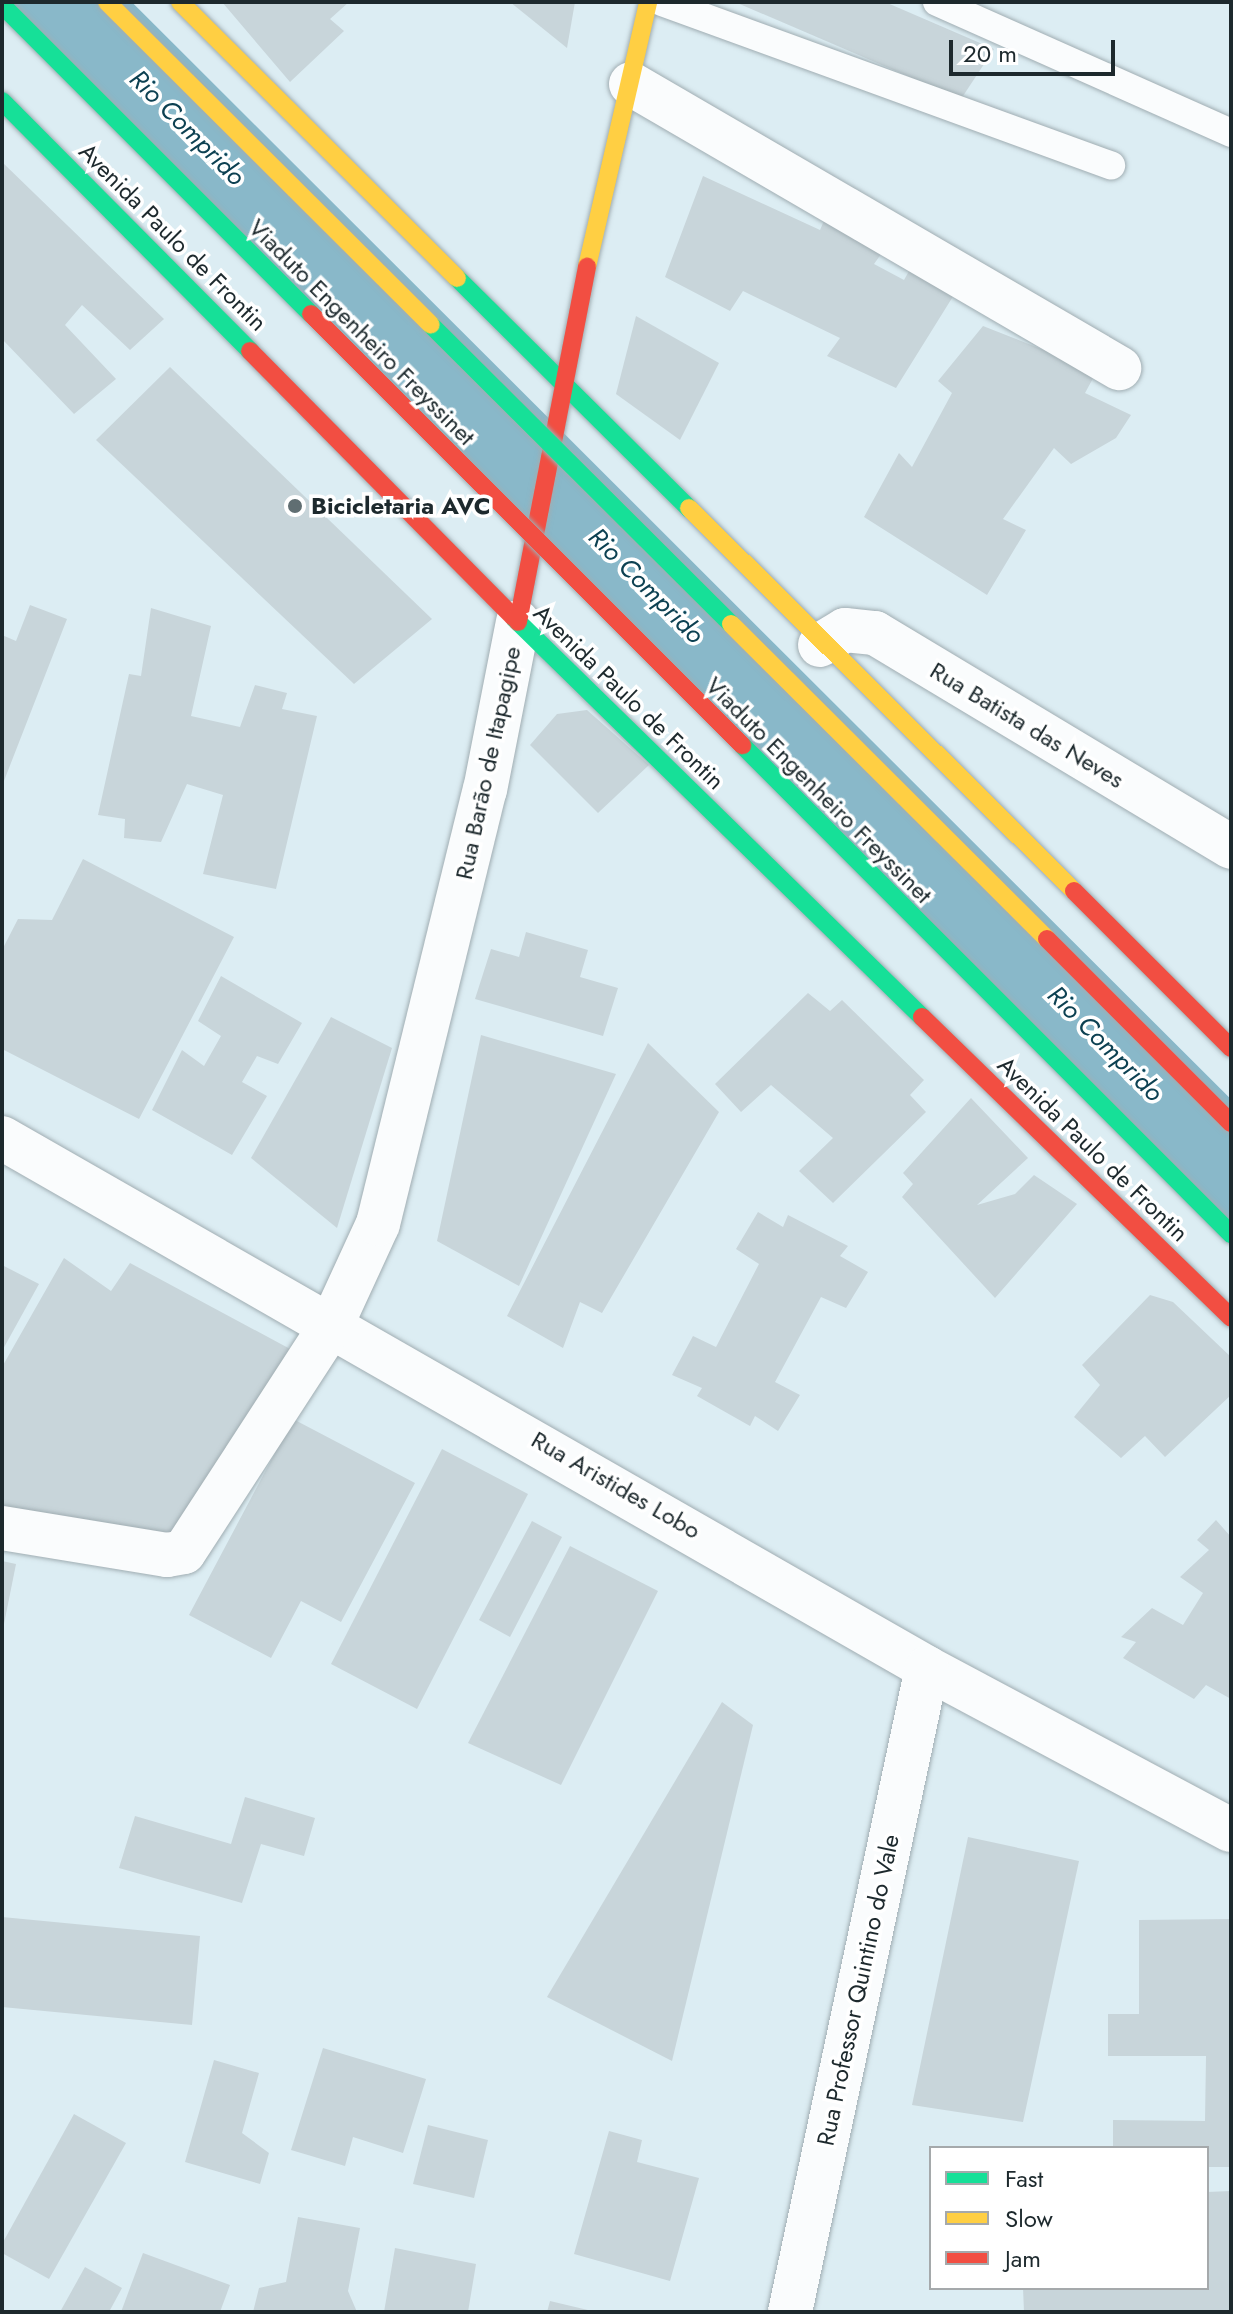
<!DOCTYPE html>
<html>
<head>
<meta charset="utf-8">
<style>
	body { margin:0 }
	#map { position:relative; width:1233px; height:2314px; overflow:hidden; background:#dcedf3; font-family:Jost,sans-serif }
	div>[style] { position:absolute }
	[style*='--x'] { left:calc(var(--x)*1px); top:calc(var(--y)*1px); width:calc(var(--w)*1px); rotate:calc(var(--a)*1deg) }
	.river>* { height:100px; margin:-50px; padding:0 50px; transform-origin:50px; border-radius:50px; background:#89b8c9 }
	.building>* { inset:0; background:#c8d5da }
	.roads { filter:drop-shadow(0 0 2px #a0adb2) drop-shadow(0 0 2px #a0adb2) }
	.lane>* { height:28px; margin:-14px; padding:0 14px; transform-origin:14px; border-radius:14px; background:#fafcfd }
	.street>* { height:44px; margin:-22px; padding:0 22px; transform-origin:22px; border-radius:22px; background:#fafcfd }
	.fast>* { height:18px; margin:-9px; padding:0 9px; transform-origin:9px; border-radius:9px; background:#16e098 }
	.slow>* { height:18px; margin:-9px; padding:0 9px; transform-origin:9px; border-radius:9px; background:#ffcf43 }
	.jam>* { height:18px; margin:-9px; padding:0 9px; transform-origin:9px; border-radius:9px; background:#f24e42 }
	.bridges { filter:drop-shadow(0 0 2px #a0adb2) drop-shadow(0 0 2px #a0adb2) }
	.fast-bridge>* { height:18px; margin:-9px; padding:0 9px; transform-origin:9px; border-radius:9px; background:#16e098 }
	.slow-bridge>* { height:18px; margin:-9px; padding:0 9px; transform-origin:9px; border-radius:9px; background:#ffcf43 }
	.jam-bridge>* { height:18px; margin:-9px; padding:0 9px; transform-origin:9px; border-radius:9px; background:#f24e42 }
	.dots>* { width:22px; height:22px; translate:-50% -50%; box-sizing:border-box; border:4px solid #fff; border-radius:50% }
	span { translate:-50% -50%; white-space:nowrap; text-align:center; line-height:1.15; -webkit-text-stroke:7px #fff; paint-order:stroke }
	.street-label { font-size:24px; color:#1d292d }
	.poi-label { font-size:24px; color:#1d292d; font-weight:700 }
	.left { translate:0 -50%; text-align:left }
	.water-label { font-size:26px; color:#0d4152; font-style:italic }
	.frame { position:absolute; inset:0; border:4px solid #1d292d; pointer-events:none }
	.legend { position:absolute; left:929px; top:2146px; width:280px; height:144px; box-sizing:border-box; background:#fff; border:2px solid #a5a9ab; margin:0; padding:10px 14px; list-style:none; font-size:24px; color:#1d292d }
	.legend li { display:flex; align-items:center; gap:16px; height:40px }
	.legend b { width:40px; border:2px solid #a5a9ab }
	.scale { position:absolute; left:949px; top:40px; width:166px; height:36px; box-sizing:border-box; border:4px solid #1d292d; border-top:0; padding-left:10px; font-size:24px; line-height:28px; white-space:nowrap; color:#1d292d; -webkit-text-stroke:6px #fff; paint-order:stroke }
</style>
</head>
<body>
<div id="map">
	<div class="river">
		<i style="--x:61;--y:2;--w:1653;--a:44.95"></i>
	</div>
	<div class="building">
		<i style="clip-path:polygon(222px 2px,349px 2px,330px 19px,344px 31px,290px 82px)"></i>
		<i style="clip-path:polygon(510px 2px,575px 2px,567px 48px)"></i>
		<i style="clip-path:polygon(735px 2px,885px 2px,994px 49px,961px 99px)"></i>
		<i style="clip-path:polygon(2px 162px,164px 319px,130px 350px,82px 305px,65px 325px,116px 379px,74px 414px,2px 339px)"></i>
		<i style="clip-path:polygon(703px 176px,820px 230px,829px 209px,889px 243px,874px 264px,904px 280px,916px 259px,962px 282px,896px 388px,827px 356px,840px 338px,743px 291px,730px 311px,665px 277px)"></i>
		<i style="clip-path:polygon(636px 316px,719px 363px,680px 440px,616px 394px)"></i>
		<i style="clip-path:polygon(983px 326px,1097px 371px,1085px 393px,1131px 415px,1116px 438px,1071px 464px,1054px 448px,1003px 519px,1026px 530px,987px 595px,864px 517px,899px 453px,912px 467px,952px 393px,938px 381px)"></i>
		<i style="clip-path:polygon(170px 367px,432px 619px,354px 684px,96px 440px)"></i>
		<i style="clip-path:polygon(30px 605px,67px 619px,2px 786px,2px 635px,16px 641px)"></i>
		<i style="clip-path:polygon(151px 608px,211px 626px,191px 716px,240px 727px,255px 685px,287px 693px,282px 709px,317px 716px,276px 889px,203px 874px,223px 795px,187px 784px,161px 842px,124px 838px,125px 819px,98px 815px,129px 674px,141px 676px)"></i>
		<i style="clip-path:polygon(587px 710px,649px 765px,598px 813px,530px 745px,557px 714px)"></i>
		<i style="clip-path:polygon(83px 859px,234px 937px,139px 1119px,2px 1049px,2px 950px,18px 919px,52px 920px)"></i>
		<i style="clip-path:polygon(526px 932px,588px 950px,580px 977px,618px 988px,603px 1036px,475px 999px,491px 949px,519px 957px)"></i>
		<i style="clip-path:polygon(221px 976px,302px 1023px,278px 1064px,257px 1056px,242px 1082px,267px 1096px,232px 1155px,152px 1110px,182px 1050px,204px 1066px,221px 1036px,198px 1021px)"></i>
		<i style="clip-path:polygon(808px 993px,830px 1011px,842px 1000px,924px 1080px,910px 1095px,926px 1112px,833px 1203px,799px 1171px,833px 1138px,771px 1085px,741px 1112px,715px 1084px)"></i>
		<i style="clip-path:polygon(331px 1017px,392px 1048px,337px 1228px,251px 1158px)"></i>
		<i style="clip-path:polygon(481px 1035px,616px 1074px,519px 1286px,437px 1241px)"></i>
		<i style="clip-path:polygon(648px 1043px,719px 1112px,602px 1313px,580px 1302px,563px 1348px,507px 1316px)"></i>
		<i style="clip-path:polygon(971px 1098px,1028px 1158px,977px 1205px,1015px 1194px,1034px 1175px,1077px 1204px,995px 1298px,902px 1197px,913px 1184px,903px 1173px)"></i>
		<i style="clip-path:polygon(758px 1212px,783px 1227px,788px 1215px,848px 1246px,840px 1256px,868px 1272px,846px 1308px,821px 1297px,775px 1382px,800px 1395px,778px 1431px,755px 1416px,750px 1426px,697px 1396px,702px 1388px,672px 1375px,693px 1336px,716px 1347px,759px 1264px,736px 1249px)"></i>
		<i style="clip-path:polygon(64px 1258px,111px 1291px,130px 1263px,292px 1350px,168px 1550px,2px 1513px,2px 1367px)"></i>
		<i style="clip-path:polygon(2px 1265px,39px 1284px,2px 1351px)"></i>
		<i style="clip-path:polygon(1150px 1295px,1173px 1302px,1231px 1357px,1231px 1395px,1165px 1457px,1145px 1436px,1121px 1458px,1074px 1417px,1100px 1385px,1082px 1365px)"></i>
		<i style="clip-path:polygon(293px 1419px,415px 1483px,341px 1622px,301px 1601px,271px 1658px,189px 1615px)"></i>
		<i style="clip-path:polygon(442px 1449px,528px 1494px,417px 1709px,331px 1664px)"></i>
		<i style="clip-path:polygon(1216px 1520px,1231px 1537px,1231px 1699px,1206px 1685px,1194px 1699px,1123px 1658px,1136px 1642px,1121px 1637px,1152px 1608px,1183px 1625px,1203px 1593px,1180px 1577px,1209px 1550px,1197px 1540px)"></i>
		<i style="clip-path:polygon(532px 1521px,562px 1537px,510px 1637px,479px 1620px)"></i>
		<i style="clip-path:polygon(570px 1546px,658px 1591px,561px 1785px,468px 1743px)"></i>
		<i style="clip-path:polygon(2px 1561px,16px 1564px,3px 1629px,2px 1628px)"></i>
		<i style="clip-path:polygon(722px 1702px,753px 1725px,672px 2061px,547px 1997px)"></i>
		<i style="clip-path:polygon(245px 1797px,315px 1818px,304px 1856px,261px 1844px,242px 1903px,119px 1868px,135px 1816px,231px 1844px)"></i>
		<i style="clip-path:polygon(968px 1837px,1079px 1861px,1023px 2122px,912px 2105px)"></i>
		<i style="clip-path:polygon(2px 1917px,200px 1936px,192px 2025px,2px 2007px)"></i>
		<i style="clip-path:polygon(1231px 1919px,1231px 2167px,1207px 2167px,1207px 2148px,1113px 2148px,1113px 2120px,1205px 2121px,1206px 2056px,1108px 2056px,1108px 2014px,1139px 2014px,1139px 1920px)"></i>
		<i style="clip-path:polygon(323px 2048px,426px 2079px,403px 2153px,353px 2137px,345px 2166px,291px 2150px)"></i>
		<i style="clip-path:polygon(214px 2060px,259px 2073px,242px 2133px,269px 2153px,260px 2184px,185px 2162px)"></i>
		<i style="clip-path:polygon(74px 2114px,126px 2143px,49px 2279px,2px 2253px,2px 2244px)"></i>
		<i style="clip-path:polygon(428px 2125px,488px 2140px,474px 2198px,413px 2184px)"></i>
		<i style="clip-path:polygon(609px 2131px,642px 2140px,637px 2162px,699px 2178px,670px 2281px,574px 2254px)"></i>
		<i style="clip-path:polygon(1231px 2191px,1231px 2312px,1024px 2312px,1023px 2288px,1207px 2288px,1207px 2192px)"></i>
		<i style="clip-path:polygon(298px 2217px,360px 2228px,348px 2291px,357px 2312px,253px 2312px,259px 2288px,286px 2282px)"></i>
		<i style="clip-path:polygon(395px 2248px,476px 2264px,468px 2312px,384px 2312px)"></i>
		<i style="clip-path:polygon(143px 2253px,230px 2285px,220px 2312px,121px 2312px)"></i>
		<i style="clip-path:polygon(85px 2267px,122px 2288px,109px 2312px,60px 2312px)"></i>
		<i style="clip-path:polygon(550px 2301px,592px 2311px,592px 2312px,547px 2312px)"></i>
	</div>
	<div class="roads">
		<div class="lane">
			<i style="--x:662;--y:2;--w:478;--a:20"></i>
			<i style="--x:937;--y:2;--w:322;--a:24"></i>
		</div>
		<div class="street">
			<i style="--x:631;--y:84;--w:565;--a:30.2"></i>
			<i style="--x:820;--y:645;--w:29;--a:-31"></i>
			<i style="--x:845;--y:630;--w:30;--a:6"></i>
			<i style="--x:875;--y:633;--w:415;--a:31"></i>
			<i style="--x:2;--y:1138;--w:1066;--a:29.81"></i>
			<i style="--x:927;--y:1668;--w:344;--a:28.1"></i>
			<i style="--x:2;--y:1528;--w:167;--a:9.3"></i>
			<i style="--x:167;--y:1555;--w:17;--a:-10"></i>
			<i style="--x:184;--y:1552;--w:270;--a:-57"></i>
			<i style="--x:331;--y:1326;--w:112;--a:-65.3"></i>
			<i style="--x:378;--y:1224;--w:447;--a:-76.2"></i>
			<i style="--x:485;--y:790;--w:171;--a:-78.9"></i>
			<i style="--x:790;--y:2312;--w:658;--a:-77.99"></i>
		</div>
		<div class="fast">
			<i style="--x:2;--y:101;--w:352;--a:45.2"></i>
			<i style="--x:457;--y:278;--w:327;--a:44.8"></i>
			<i style="--x:514;--y:618;--w:571;--a:44.36"></i>
		</div>
		<div class="slow">
			<i style="--x:180;--y:2;--w:391;--a:44.9"></i>
			<i style="--x:587;--y:267;--w:272;--a:-77"></i>
			<i style="--x:689;--y:508;--w:543;--a:44.85"></i>
		</div>
		<div class="jam">
			<i style="--x:250;--y:351;--w:375;--a:45.3"></i>
			<i style="--x:518;--y:622;--w:362;--a:-79"></i>
			<i style="--x:1074;--y:891;--w:222;--a:45"></i>
			<i style="--x:922;--y:1017;--w:431;--a:44.2"></i>
		</div>
	</div>
	<div class="bridges">
		<div class="fast-bridge">
			<i style="--x:2;--y:5;--w:437;--a:45"></i>
			<i style="--x:431;--y:325;--w:424;--a:44.9"></i>
			<i style="--x:742;--y:745;--w:692;--a:45"></i>
		</div>
		<div class="slow-bridge">
			<i style="--x:107;--y:2;--w:457;--a:44.9"></i>
			<i style="--x:731;--y:624;--w:446;--a:44.9"></i>
		</div>
		<div class="jam-bridge">
			<i style="--x:311;--y:314;--w:610;--a:45"></i>
			<i style="--x:1047;--y:939;--w:260;--a:45"></i>
		</div>
	</div>
	<div class="dots">
		<i style="left:295px;top:506px;background:#606e72"></i>
	</div>
	<div class="street-label">
		<span style="left:173px;top:237px;rotate:45deg">Avenida Paulo de Frontin</span>
		<span style="left:362px;top:332px;rotate:45deg">Viaduto Engenheiro Freyssinet</span>
		<span style="left:629px;top:697px;rotate:44deg">Avenida Paulo de Frontin</span>
		<span style="left:1027px;top:725px;rotate:31deg">Rua Batista das Neves</span>
		<span style="left:488px;top:763px;rotate:-78deg">Rua Barão de Itapagipe</span>
		<span style="left:819px;top:790px;rotate:45deg">Viaduto Engenheiro Freyssinet</span>
		<span style="left:1093px;top:1149px;rotate:44deg">Avenida Paulo de Frontin</span>
		<span style="left:616px;top:1485px;rotate:30deg">Rua Aristides Lobo</span>
		<span style="left:858px;top:1990px;rotate:-78deg">Rua Professor Quintino do Vale</span>
	</div>
	<div class="poi-label">
		<span class="left" style="left:311px;top:506px">Bicicletaria AVC</span>
	</div>
	<div class="water-label">
		<span style="left:187px;top:128px;rotate:45deg">Rio Comprido</span>
		<span style="left:646px;top:586px;rotate:45deg">Rio Comprido</span>
		<span style="left:1105px;top:1044px;rotate:45deg">Rio Comprido</span>
	</div>
	<div class="frame"></div>
	<ul class="legend">
	<li><b style="height:10px;background:#16e098"></b>Fast</li>
	<li><b style="height:10px;background:#ffcf43"></b>Slow</li>
	<li><b style="height:10px;background:#f24e42"></b>Jam</li>
	</ul>
	<div class="scale">20 m</div>
</div>
</body>
</html>
